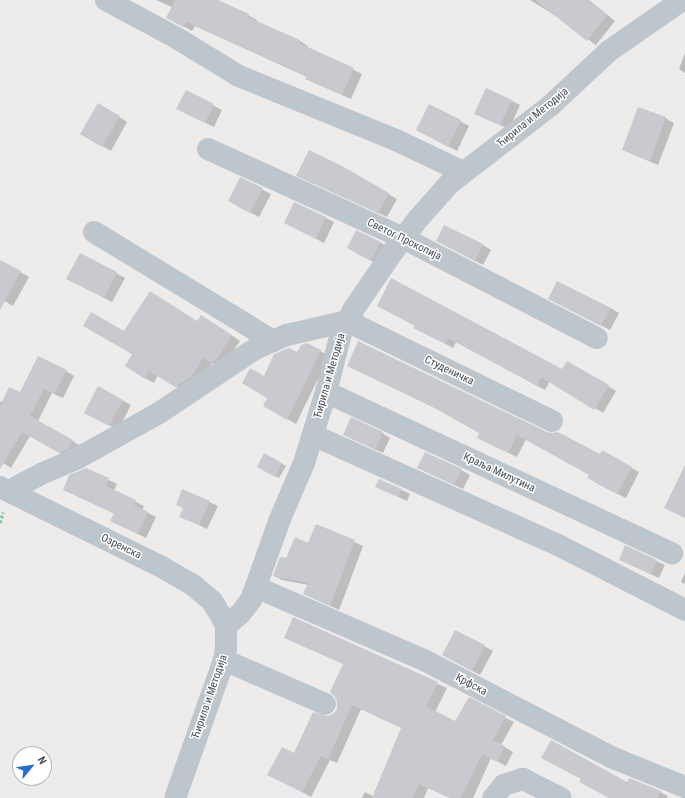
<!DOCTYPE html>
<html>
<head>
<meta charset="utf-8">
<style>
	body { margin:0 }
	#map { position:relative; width:685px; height:798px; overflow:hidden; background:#eeebeb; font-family:"Roboto Condensed",sans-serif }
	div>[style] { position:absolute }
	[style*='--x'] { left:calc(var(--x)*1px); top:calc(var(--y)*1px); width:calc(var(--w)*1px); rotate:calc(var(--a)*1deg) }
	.shadow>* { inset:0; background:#0003 }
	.building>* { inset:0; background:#c8cad0 }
	.path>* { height:2.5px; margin-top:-1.25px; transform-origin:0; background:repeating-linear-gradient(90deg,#75c69e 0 3px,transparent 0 5px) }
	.minor>* { height:22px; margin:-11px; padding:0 11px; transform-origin:11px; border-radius:11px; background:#bdc5cd }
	span { translate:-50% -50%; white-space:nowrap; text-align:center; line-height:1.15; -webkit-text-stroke:3px #fff; paint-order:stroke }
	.street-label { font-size:11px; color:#454e57 }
	.north { position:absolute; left:12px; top:746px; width:40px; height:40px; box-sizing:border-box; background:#fff; border:1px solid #b5b8bc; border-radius:50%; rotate:61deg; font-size:11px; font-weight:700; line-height:16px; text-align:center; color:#454e57 }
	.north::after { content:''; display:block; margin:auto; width:14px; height:18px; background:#236ecf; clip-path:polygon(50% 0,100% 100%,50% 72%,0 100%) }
</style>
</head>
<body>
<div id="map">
	<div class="shadow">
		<i style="clip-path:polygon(156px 0,212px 0,248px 15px,257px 20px,256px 22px,300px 41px,308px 46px,308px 48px,362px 74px,351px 99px,315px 83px,307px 77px,195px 26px,192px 31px,167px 17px,172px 7px)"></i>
		<i style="clip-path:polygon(530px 0,589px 0,615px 21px,596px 45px,559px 18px)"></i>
		<i style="clip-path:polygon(685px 53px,685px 73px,679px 69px)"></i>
		<i style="clip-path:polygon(186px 91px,222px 110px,214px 127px,186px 113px)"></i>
		<i style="clip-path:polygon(512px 101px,520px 105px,509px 129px,484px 118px)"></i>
		<i style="clip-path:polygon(98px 104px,127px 122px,111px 151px,81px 134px)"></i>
		<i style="clip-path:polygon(430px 105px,469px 126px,457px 151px,426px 134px)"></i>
		<i style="clip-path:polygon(665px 118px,674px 123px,658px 165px,623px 150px)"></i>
		<i style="clip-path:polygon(341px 167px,397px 199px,387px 217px,306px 180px)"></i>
		<i style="clip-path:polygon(241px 179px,271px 194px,259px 217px,237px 206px)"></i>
		<i style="clip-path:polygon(295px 203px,334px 222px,324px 243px,285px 223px)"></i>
		<i style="clip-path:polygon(381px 243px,389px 247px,380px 265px,356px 253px)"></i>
		<i style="clip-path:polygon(445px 245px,483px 245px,491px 250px,483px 265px)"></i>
		<i style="clip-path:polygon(81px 254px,125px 278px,112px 302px,76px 283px)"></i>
		<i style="clip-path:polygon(0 261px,29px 277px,13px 306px,0 298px)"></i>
		<i style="clip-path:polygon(558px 303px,610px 308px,619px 313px,610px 330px)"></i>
		<i style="clip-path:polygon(209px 321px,240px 341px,224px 365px,220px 367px,212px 363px,200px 381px,184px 391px,158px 375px,154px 383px,145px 378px,125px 333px)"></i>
		<i style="clip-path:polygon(415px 327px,563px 371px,568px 362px,616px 391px,603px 413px,550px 381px,545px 390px,456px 342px,453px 348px)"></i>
		<i style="clip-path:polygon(320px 351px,329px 356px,296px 424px,264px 406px,269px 397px,264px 377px,298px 353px)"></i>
		<i style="clip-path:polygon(348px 366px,546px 433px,600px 456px,602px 452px,639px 472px,626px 498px,596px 483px,590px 474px,526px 439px,517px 457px,486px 442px,480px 433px,441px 411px)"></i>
		<i style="clip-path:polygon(66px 371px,74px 376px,63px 398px,52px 393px,38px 421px,81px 446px,68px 457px,30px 436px,11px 468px,0 461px,0 401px,3px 403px)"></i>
		<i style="clip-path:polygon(99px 388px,131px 405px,118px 430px,86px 412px)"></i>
		<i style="clip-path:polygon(382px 433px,390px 438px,383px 453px,352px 439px)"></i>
		<i style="clip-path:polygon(264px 454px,286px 466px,279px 478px,258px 467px)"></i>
		<i style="clip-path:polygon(419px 468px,461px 470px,470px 475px,463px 489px)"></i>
		<i style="clip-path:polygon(86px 469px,117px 484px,114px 491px,144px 506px,142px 510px,156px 517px,146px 538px,120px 525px,115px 514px,64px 490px)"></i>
		<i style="clip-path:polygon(377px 487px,402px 490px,410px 494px,407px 501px)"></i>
		<i style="clip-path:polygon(209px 502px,218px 506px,207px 529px,181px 516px,184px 508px)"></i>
		<i style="clip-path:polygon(316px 525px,363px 546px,339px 610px,313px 598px,308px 585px,282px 580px,274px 576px,286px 559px,308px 544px)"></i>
		<i style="clip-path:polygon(620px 560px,656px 561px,665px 565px,659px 578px)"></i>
		<i style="clip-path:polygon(685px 573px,685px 584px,681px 582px)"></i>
		<i style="clip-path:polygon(294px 618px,447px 688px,435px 712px,456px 722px,469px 699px,514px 722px,501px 745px,513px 752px,506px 766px,491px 758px,473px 798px,450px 798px,428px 788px,424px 798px,362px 798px,365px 792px,373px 796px,402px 728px,361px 709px,337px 763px,330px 760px,311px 797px,278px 779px,295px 755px,327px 717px,333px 715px,337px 710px,344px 664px,285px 638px)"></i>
		<i style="clip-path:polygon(484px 646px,493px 651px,480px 675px,452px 660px)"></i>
		<i style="clip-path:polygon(627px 784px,660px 792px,668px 796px,667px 798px,612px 798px)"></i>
	</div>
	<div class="building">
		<i style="clip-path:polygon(175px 0,218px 0,249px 14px,248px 17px,300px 40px,299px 43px,354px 68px,342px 95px,305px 79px,307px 76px,186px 22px,183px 27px,166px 18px)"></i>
		<i style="clip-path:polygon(535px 0,588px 0,607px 15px,587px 41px)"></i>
		<i style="clip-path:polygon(486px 88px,512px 100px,500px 125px,474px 114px)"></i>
		<i style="clip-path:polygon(186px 90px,214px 104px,205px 123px,176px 109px)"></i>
		<i style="clip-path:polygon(98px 103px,120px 116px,102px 147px,80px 134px)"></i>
		<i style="clip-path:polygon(429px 104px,461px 120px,448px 147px,416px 130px)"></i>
		<i style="clip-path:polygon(638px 107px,666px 117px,650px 161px,622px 150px)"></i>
		<i style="clip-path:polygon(309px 150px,342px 166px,389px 193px,378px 213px,296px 176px)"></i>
		<i style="clip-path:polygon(240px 177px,263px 188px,250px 213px,228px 201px)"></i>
		<i style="clip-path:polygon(294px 202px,326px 217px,316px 239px,284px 223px)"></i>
		<i style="clip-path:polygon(444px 225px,483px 244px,475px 261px,436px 241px)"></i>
		<i style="clip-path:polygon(356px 230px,381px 242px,371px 261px,347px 248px)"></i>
		<i style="clip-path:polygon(80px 253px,117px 272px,104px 298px,66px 279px)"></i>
		<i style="clip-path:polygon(0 260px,21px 271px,0 310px)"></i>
		<i style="clip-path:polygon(391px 278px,562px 369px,567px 361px,609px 385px,594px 410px,541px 377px,537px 386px,448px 338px,445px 344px,413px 328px,415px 326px,377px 306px)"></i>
		<i style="clip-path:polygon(557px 281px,611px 308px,601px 326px,548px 299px)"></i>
		<i style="clip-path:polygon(150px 291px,197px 321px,201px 315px,232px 335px,216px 360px,211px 363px,203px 358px,191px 377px,175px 387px,149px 371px,145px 379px,125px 366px,132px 354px,83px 326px,91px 312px,124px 331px)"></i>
		<i style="clip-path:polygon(358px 341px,547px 432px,552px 433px,558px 432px,600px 454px,602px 450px,632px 467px,617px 494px,587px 478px,589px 475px,517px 435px,508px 453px,477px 438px,479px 433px,431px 406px,347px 366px)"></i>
		<i style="clip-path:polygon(307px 343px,321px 350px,287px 420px,263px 406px,267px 398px,242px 383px,250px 368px,264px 376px,274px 354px,289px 348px,297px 352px,301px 345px)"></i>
		<i style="clip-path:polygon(38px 356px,67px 370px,54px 394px,44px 389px,30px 416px,73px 440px,68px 449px,59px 453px,22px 432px,0 469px,0 406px,9px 387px,20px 392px)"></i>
		<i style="clip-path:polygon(98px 386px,123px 400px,109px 426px,84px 413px)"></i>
		<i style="clip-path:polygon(351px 417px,383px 432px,375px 449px,343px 435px)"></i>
		<i style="clip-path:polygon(425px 452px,462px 469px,454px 485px,417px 468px)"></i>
		<i style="clip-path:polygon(264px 453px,282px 463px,275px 477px,257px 467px)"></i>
		<i style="clip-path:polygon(685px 465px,685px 518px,664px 508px)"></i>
		<i style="clip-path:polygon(86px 468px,109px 478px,106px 486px,136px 500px,134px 505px,148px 512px,138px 534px,110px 521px,114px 513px,63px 490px,69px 475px)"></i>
		<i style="clip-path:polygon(379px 479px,402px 489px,398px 497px,375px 487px)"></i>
		<i style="clip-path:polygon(182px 489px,210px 501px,199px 525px,179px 517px,183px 508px,176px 505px)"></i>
		<i style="clip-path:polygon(316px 524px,355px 540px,330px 606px,303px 594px,308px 583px,273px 576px,280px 557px,286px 558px,295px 537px,308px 543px)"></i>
		<i style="clip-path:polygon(625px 545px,657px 560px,651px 574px,619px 560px)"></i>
		<i style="clip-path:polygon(293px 617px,438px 682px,426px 706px,455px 721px,469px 697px,506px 716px,493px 740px,505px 746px,497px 762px,482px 754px,461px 798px,450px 798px,419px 784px,413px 798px,372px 798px,401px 728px,352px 705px,328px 759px,321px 756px,302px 792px,267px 775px,282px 747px,294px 753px,313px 712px,327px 716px,333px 714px,337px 709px,337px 702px,335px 697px,330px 692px,343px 664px,284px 638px)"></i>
		<i style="clip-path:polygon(455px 630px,485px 645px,472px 671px,442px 655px)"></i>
		<i style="clip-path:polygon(551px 740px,627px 782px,629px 778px,661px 791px,657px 798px,609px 798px,579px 782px,581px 779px,541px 758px)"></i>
	</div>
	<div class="path">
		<i style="--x:0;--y:523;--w:11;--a:-75"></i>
	</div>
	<div class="minor">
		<i style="--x:106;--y:0;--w:78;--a:28.2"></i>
		<i style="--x:175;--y:37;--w:75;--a:31.4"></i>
		<i style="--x:239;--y:76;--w:170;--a:22.2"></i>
		<i style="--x:396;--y:140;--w:74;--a:25.5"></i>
		<i style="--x:208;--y:149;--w:214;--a:24.5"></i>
		<i style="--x:403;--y:238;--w:218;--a:27.3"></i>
		<i style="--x:94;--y:232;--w:210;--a:31.3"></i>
		<i style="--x:347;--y:321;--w:228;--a:26"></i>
		<i style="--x:326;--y:392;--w:382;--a:25"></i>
		<i style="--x:313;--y:435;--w:271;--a:24.2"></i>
		<i style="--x:560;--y:546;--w:140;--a:27.1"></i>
		<i style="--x:0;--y:487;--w:178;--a:26.3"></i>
		<i style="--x:160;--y:566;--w:38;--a:30"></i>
		<i style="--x:193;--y:585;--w:25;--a:40"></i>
		<i style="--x:212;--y:601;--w:21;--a:59"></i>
		<i style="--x:223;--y:619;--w:8;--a:67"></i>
		<i style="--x:226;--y:626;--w:22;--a:90"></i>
		<i style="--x:226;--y:648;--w:12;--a:99"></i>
		<i style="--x:224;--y:660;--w:146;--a:109.5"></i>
		<i style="--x:9;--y:491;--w:36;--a:-28"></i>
		<i style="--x:41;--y:474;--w:40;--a:-23.4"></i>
		<i style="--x:78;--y:458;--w:93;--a:-29.1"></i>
		<i style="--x:159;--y:413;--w:115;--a:-33.7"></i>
		<i style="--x:255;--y:349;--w:35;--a:-24"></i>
		<i style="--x:287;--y:335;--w:62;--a:-13.1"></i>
		<i style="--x:256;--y:587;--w:183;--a:23.5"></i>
		<i style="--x:424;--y:660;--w:211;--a:27.4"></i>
		<i style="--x:611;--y:757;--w:80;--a:22.1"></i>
		<i style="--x:226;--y:626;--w:18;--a:-41"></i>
		<i style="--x:240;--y:614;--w:18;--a:-52"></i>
		<i style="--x:251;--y:600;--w:86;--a:-70.3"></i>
		<i style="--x:280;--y:519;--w:61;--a:-66.8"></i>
		<i style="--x:304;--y:463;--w:74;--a:-72.8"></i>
		<i style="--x:326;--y:392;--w:61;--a:-75.7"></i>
		<i style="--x:341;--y:333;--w:26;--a:-62"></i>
		<i style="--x:353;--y:310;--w:69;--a:-55.6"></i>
		<i style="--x:392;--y:253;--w:43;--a:-52.6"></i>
		<i style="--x:418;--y:219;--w:48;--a:-48.4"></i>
		<i style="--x:450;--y:183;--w:126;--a:-37.6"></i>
		<i style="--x:550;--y:106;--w:81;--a:-43"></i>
		<i style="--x:609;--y:51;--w:89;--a:-34.9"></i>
		<i style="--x:224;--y:660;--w:110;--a:23.5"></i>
		<i style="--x:493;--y:798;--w:17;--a:-50"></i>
		<i style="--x:504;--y:785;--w:20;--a:-18"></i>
		<i style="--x:523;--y:779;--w:42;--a:26.6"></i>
	</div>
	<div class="street-label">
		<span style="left:533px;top:118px;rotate:-39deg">Ћирила и Методија</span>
		<span style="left:404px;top:240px;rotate:26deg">Светог Прокопија</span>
		<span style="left:449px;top:371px;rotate:26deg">Студеничка</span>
		<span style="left:330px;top:376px;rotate:-74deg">Ћирила и Методија</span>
		<span style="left:499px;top:473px;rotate:25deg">Краља Милутина</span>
		<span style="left:121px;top:547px;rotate:26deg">Озренска</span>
		<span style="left:471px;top:685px;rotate:28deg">Крфска</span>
		<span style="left:210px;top:697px;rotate:-71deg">Ћирила и Методија</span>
	</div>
	<div class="north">N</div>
</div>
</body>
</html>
